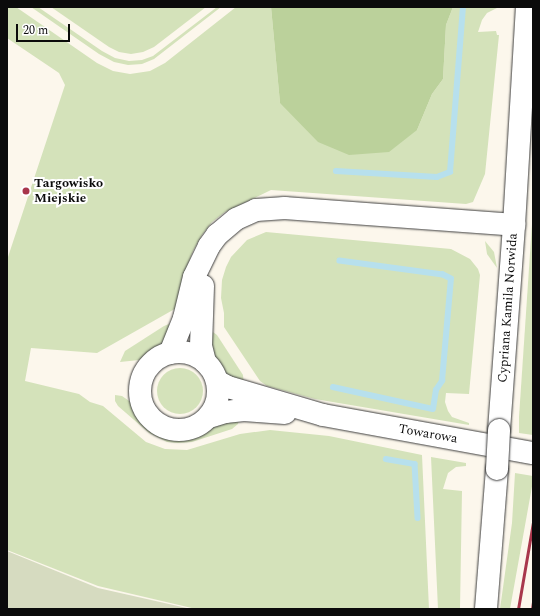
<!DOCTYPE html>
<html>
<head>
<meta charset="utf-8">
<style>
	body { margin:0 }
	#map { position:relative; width:540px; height:616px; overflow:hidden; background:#fcf7ec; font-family:Spectral,serif }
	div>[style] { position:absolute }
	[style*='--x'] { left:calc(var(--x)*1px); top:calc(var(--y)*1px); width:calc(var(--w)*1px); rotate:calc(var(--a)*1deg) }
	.green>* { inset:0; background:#d4e2ba }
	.round { border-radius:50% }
	.forest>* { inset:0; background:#bbd19b }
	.cemetery>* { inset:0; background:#d6dbc0 }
	.stream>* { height:5.5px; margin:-2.75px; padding:0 2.75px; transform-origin:2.75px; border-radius:2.75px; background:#b7e0ed }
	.roads { filter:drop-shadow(0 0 1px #3e3e3e) drop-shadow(0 0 1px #3e3e3e) }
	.tertiary>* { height:22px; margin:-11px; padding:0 11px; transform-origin:11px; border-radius:11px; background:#fff }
	.tertiary>.ring { margin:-11px; padding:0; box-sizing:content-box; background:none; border:22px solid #fff; border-radius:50% }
	.rail>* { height:3px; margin:-1.5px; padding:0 1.5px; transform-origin:1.5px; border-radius:1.5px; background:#a8364b }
	.bridges { filter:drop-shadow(0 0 1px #3e3e3e) drop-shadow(0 0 1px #3e3e3e) }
	.tertiary-bridge>* { height:22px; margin:-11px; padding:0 11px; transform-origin:11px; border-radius:11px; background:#fff }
	.dots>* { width:11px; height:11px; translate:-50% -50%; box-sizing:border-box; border:2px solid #fff; border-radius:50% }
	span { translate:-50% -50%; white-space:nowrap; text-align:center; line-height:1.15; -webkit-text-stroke:4px #fff; paint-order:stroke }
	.poi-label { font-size:13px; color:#0b0b0b; font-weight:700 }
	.left { translate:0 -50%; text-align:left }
	.street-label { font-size:13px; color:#0b0b0b }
	.frame { position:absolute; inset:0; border:8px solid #0b0b0b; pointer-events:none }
	.scale { position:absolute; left:16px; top:24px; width:54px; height:18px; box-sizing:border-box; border:2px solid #0b0b0b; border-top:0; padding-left:5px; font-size:12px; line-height:14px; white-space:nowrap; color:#0b0b0b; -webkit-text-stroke:3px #fff; paint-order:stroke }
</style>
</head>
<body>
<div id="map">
	<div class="green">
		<i style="clip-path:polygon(7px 7px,16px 7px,97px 63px,113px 71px,130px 74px,150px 71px,165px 63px,236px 7px,271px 7px,280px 103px,417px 130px,432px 94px,443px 79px,446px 25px,453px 7px,499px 7px,487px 13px,482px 20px,478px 32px,496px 31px,497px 35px,499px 35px,485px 174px,473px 202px,466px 204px,271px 190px,225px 212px,212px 222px,202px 235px,193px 251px,188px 264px,180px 306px,97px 353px,31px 348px,25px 381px,79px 394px,90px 402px,103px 406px,146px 442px,165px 449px,187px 450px,240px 434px,270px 430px,329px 436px,422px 455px,429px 609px,196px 609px,98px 586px,7px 550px,7px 260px,65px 85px,59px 73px,7px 38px)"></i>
		<i style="clip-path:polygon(31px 7px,38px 7px,102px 51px,115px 58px,129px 61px,142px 60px,153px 56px,217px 7px,221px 7px,154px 59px,142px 64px,128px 65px,114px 62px,99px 54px)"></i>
		<i style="clip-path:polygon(51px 7px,206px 7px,154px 47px,143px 52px,131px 54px,119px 52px,109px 47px)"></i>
		<i style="clip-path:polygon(533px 209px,533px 435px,519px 433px,519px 417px)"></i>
		<i style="clip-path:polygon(266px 232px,451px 249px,470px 259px,478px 269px,480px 275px,469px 394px,446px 393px,445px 402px,448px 411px,452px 417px,469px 423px,469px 425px,315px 399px,267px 386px,260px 381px,224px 327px,224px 313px,221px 298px,222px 280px,226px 267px,231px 257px,247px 240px)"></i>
		<i style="clip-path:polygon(485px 241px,494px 252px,497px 268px,487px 254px)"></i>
		<i style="clip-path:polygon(169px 324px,175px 325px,166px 343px,139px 360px,120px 362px,125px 351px,164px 326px)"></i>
		<i style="clip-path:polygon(210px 330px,217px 335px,243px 375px,244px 386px,221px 372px,212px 356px)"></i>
		<i class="round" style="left:157px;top:368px;width:46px;height:46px"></i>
		<i style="clip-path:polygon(115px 395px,122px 396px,135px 405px,145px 421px,153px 428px,162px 434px,174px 437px,187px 437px,198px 434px,215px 423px,239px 419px,238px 424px,232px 429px,192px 442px,178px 443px,167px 442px,149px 433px,118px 406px,115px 401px)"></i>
		<i style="clip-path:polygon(431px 457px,466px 463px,466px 466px,456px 467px,448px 473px,443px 489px,462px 491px,460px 609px,438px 609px)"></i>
		<i style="clip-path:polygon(515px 473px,533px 476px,533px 481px,510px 609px,500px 609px,512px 523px)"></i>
	</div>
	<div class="forest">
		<i style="clip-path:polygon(271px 7px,453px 7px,446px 25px,443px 79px,432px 94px,417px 130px,389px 152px,349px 155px,318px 142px,280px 103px)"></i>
	</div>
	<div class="cemetery">
		<i style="clip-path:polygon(7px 551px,98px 588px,191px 609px,7px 609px)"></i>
	</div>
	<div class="stream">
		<i style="--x:336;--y:171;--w:101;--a:3.4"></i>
		<i style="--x:437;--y:177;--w:14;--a:-21"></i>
		<i style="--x:450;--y:172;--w:166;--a:-85.5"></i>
		<i style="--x:333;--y:387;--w:102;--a:12.4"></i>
		<i style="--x:433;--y:409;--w:19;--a:-81"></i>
		<i style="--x:436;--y:390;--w:11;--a:-56"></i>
		<i style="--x:442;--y:381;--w:102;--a:-85"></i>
		<i style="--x:451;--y:279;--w:9;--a:-153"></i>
		<i style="--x:443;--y:275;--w:104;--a:-172.3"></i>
		<i style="--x:386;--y:459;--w:29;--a:10"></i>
		<i style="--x:415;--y:464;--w:54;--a:86.8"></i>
	</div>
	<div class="roads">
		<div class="tertiary">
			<i style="--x:203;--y:286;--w:60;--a:91.9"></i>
			<i style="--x:201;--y:346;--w:16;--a:76"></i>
			<i class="ring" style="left:140px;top:352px;width:56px;height:56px"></i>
			<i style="--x:170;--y:353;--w:38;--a:-68"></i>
			<i style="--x:184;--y:318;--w:42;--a:-76.3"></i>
			<i style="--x:194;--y:277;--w:34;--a:-64"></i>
			<i style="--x:209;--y:246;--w:14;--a:-54"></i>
			<i style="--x:217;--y:235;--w:25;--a:-40"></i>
			<i style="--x:236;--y:219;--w:22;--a:-24"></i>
			<i style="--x:256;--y:210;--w:29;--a:-4"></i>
			<i style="--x:285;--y:208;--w:230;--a:4.2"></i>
			<i style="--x:217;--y:381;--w:13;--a:29"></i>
			<i style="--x:228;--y:387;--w:99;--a:16.4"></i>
			<i style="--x:323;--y:415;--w:213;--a:10.3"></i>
			<i style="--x:209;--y:417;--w:17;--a:-17"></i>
			<i style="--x:225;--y:412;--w:19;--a:-6"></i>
			<i style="--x:244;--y:410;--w:41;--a:4.2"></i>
			<i style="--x:499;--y:430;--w:206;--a:-85.8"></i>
			<i style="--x:514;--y:225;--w:218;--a:-86.6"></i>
			<i style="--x:486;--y:609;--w:140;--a:-85.5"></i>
		</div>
	</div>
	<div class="rail">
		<i style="--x:518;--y:609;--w:88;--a:-80.2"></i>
		<i style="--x:532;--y:609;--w:7;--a:-82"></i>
	</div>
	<div class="bridges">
		<div class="tertiary-bridge">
			<i style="--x:497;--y:469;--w:39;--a:-87"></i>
		</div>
	</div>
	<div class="dots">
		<i style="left:26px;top:191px;background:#a8364b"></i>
	</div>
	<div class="poi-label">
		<span class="left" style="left:34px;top:191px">Targowisko<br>Miejskie</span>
	</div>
	<div class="street-label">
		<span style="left:508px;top:308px;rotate:-86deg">Cypriana Kamila Norwida</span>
		<span style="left:428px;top:434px;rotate:10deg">Towarowa</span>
	</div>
	<div class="frame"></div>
	<div class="scale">20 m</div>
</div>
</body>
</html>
